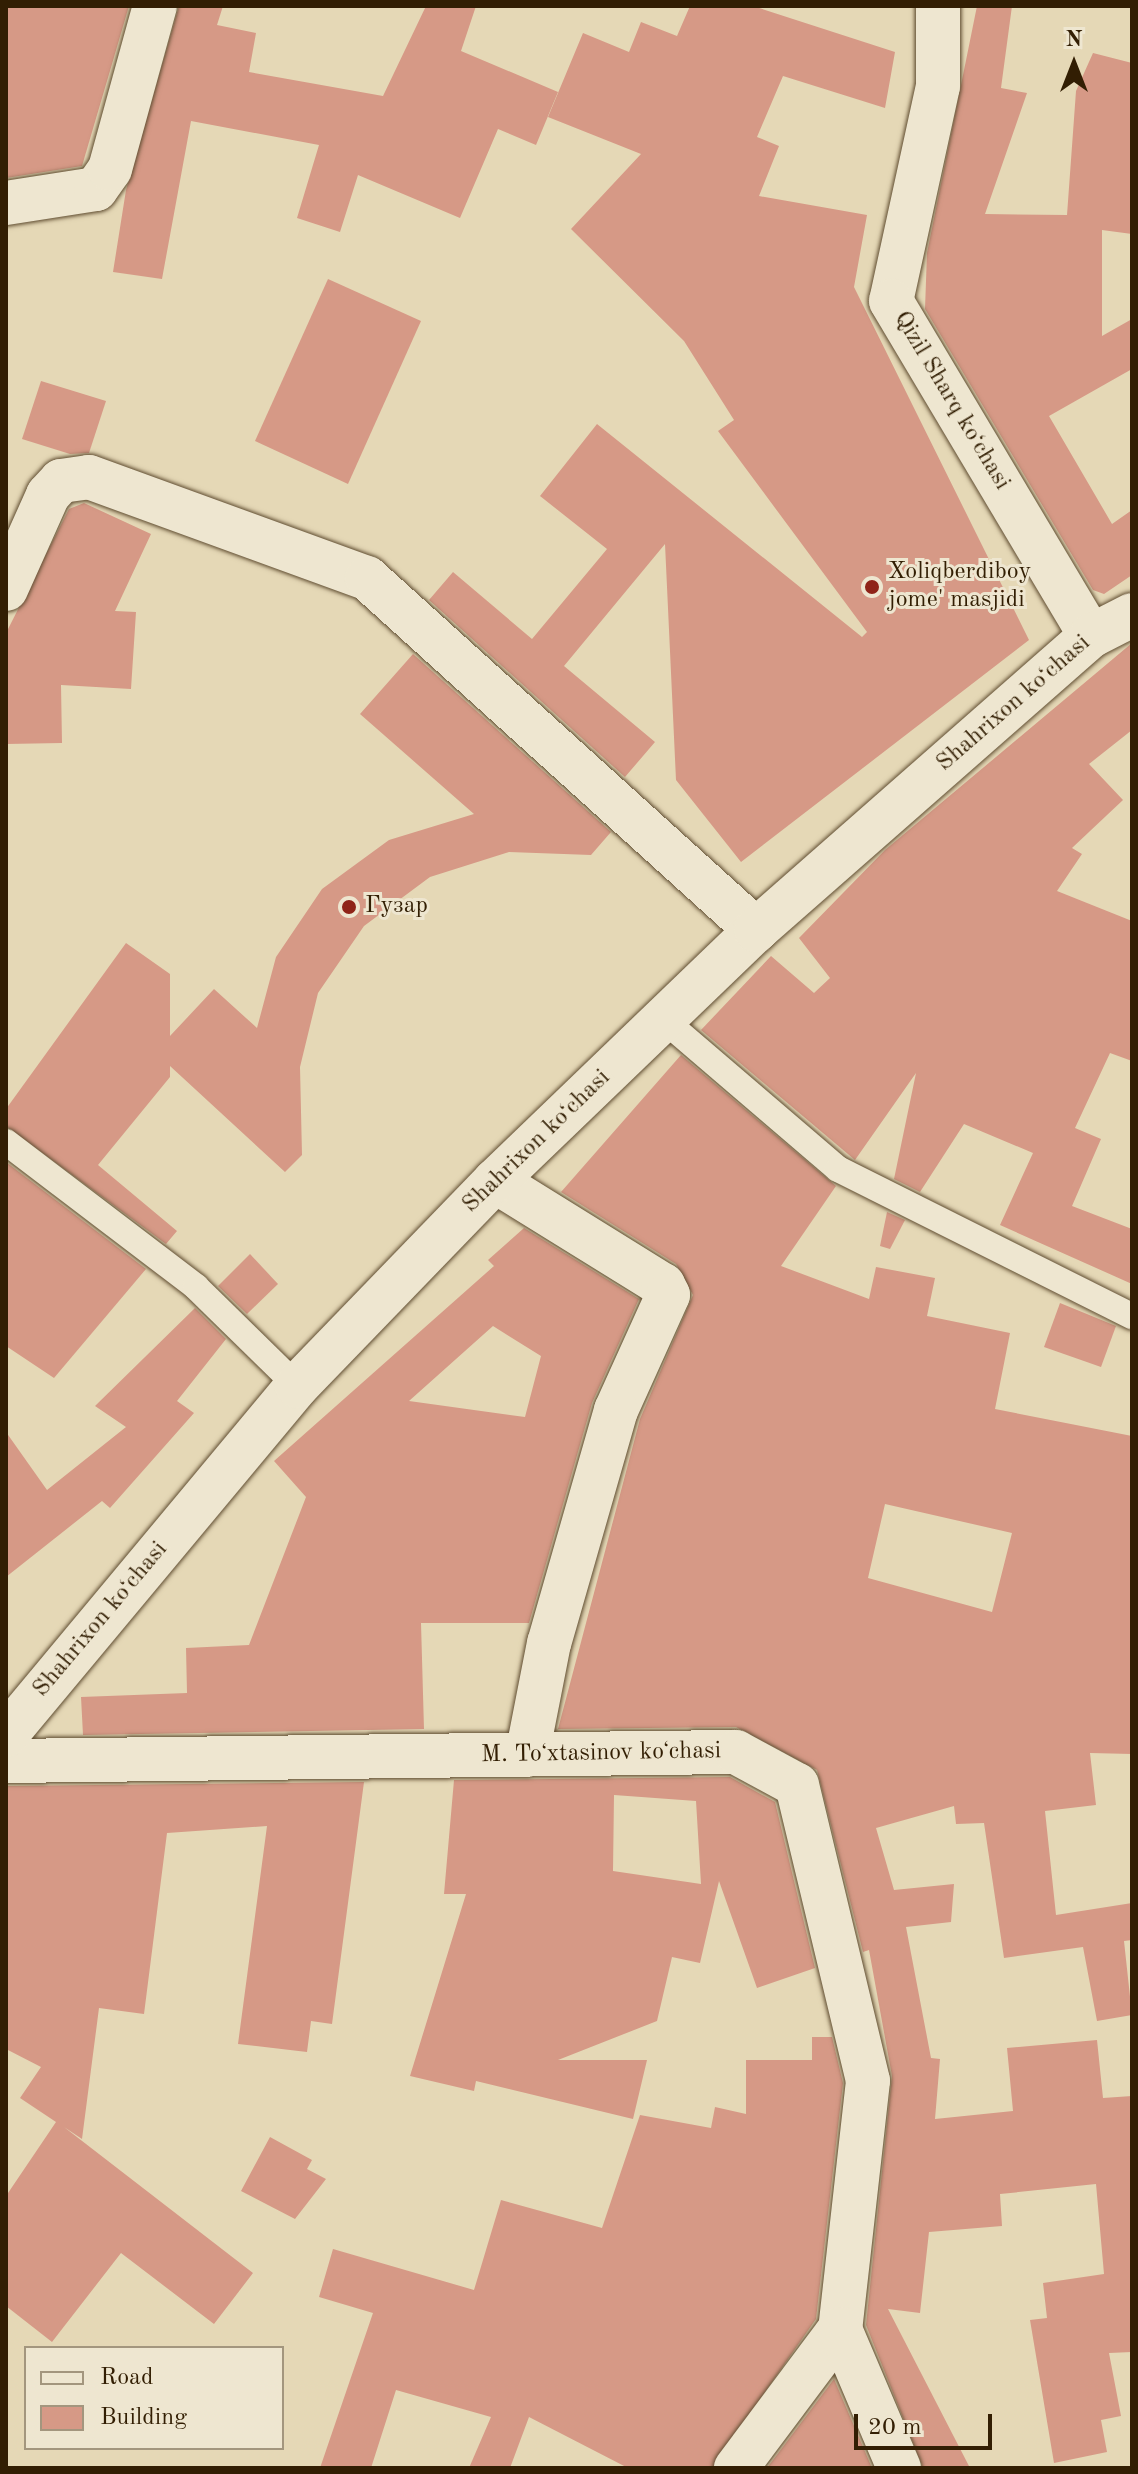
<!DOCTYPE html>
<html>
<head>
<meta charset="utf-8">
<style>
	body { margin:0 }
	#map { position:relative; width:1138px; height:2474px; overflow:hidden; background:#e5d8b6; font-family:"Old Standard TT",serif }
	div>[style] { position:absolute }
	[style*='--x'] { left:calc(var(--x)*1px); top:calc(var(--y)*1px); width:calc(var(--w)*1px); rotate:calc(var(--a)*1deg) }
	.building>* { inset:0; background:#d69986 }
	.roads { filter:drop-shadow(0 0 2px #5f4c30) drop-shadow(0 0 2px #5f4c30) }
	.lane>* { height:26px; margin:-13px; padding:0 13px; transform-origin:13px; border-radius:13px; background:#eee6d0 }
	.street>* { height:44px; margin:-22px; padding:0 22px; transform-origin:22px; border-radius:22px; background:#eee6d0 }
	.secondary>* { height:44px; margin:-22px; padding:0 22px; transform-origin:22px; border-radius:22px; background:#eee6d0 }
	.dots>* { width:22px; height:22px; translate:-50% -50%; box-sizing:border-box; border:4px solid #eee6d0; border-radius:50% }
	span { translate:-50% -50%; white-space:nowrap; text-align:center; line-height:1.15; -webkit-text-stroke:6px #eee6d0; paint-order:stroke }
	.street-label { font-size:24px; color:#321e03 }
	.poi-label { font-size:24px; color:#321e03 }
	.left { translate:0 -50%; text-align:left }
	.frame { position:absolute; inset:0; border:8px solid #321e03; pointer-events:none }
	.legend { position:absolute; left:24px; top:2346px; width:260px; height:104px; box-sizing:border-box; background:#eee6d0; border:2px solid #a3967e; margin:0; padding:10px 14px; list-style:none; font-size:24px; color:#321e03 }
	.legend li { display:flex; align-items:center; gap:16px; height:40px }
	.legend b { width:40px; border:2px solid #a3967e }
	.north { position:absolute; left:1034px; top:24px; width:80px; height:80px; -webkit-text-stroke:6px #eee6d0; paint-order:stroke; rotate:0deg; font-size:22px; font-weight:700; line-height:32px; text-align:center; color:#321e03 }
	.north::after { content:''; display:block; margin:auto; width:28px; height:36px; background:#321e03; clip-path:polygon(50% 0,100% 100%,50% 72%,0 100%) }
	.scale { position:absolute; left:854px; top:2414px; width:138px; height:36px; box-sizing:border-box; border:4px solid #321e03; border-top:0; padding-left:10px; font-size:24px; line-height:28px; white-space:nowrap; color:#321e03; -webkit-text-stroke:6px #eee6d0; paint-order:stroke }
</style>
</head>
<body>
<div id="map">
	<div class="building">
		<i style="clip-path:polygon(6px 6px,129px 6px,82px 166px,6px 178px)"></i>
		<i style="clip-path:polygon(179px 6px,223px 6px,217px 25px,256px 33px,249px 72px,383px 96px,426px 6px,476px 6px,461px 51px,558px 92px,536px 145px,498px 129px,460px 218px,358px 175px,340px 232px,297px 218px,319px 145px,191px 121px,162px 279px,113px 272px,126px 190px)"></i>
		<i style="clip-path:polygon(690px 6px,753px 6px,895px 52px,885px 108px,783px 76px,757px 137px,779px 146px,759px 196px,867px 215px,854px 287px,1029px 640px,741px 862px,676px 780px,665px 544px,564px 666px,655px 742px,625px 777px,429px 600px,453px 572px,532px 639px,607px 549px,540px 496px,597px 424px,862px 637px,867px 632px,718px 431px,734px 420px,684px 341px,571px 229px,641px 154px,548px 117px,583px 33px,629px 52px,641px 22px,677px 36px)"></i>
		<i style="clip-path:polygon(977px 6px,1012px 6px,1001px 88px,1027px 93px,985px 214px,1067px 215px,1076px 91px,1093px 53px,1132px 63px,1132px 234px,1102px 230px,1102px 336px,1132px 319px,1132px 369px,1049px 416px,1112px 524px,1132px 510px,1132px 575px,1104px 594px,1093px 590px,925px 309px,927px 253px)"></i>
		<i style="clip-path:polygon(328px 279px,421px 321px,348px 484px,255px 441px)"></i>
		<i style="clip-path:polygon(41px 381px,106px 401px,89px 453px,70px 454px,22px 439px)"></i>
		<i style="clip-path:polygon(84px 503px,151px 534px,115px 611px,136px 612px,131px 689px,61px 685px,62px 743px,6px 744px,6px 633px,69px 509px)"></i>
		<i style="clip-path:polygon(1132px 643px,1132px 730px,1089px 764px,1123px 800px,1072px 848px,1082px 854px,1057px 891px,1132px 921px,1132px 1061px,1110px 1053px,1075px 1128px,1101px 1139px,1072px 1206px,1132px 1229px,1132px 1284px,1000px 1225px,1033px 1153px,964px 1124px,920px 1192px,894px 1179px,916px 1073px,855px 1160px,701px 1030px,771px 956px,814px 993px,830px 978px,799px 938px,885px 850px)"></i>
		<i style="clip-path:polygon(413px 654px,611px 832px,591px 855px,509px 852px,430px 877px,364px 926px,318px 993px,300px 1067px,302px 1155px,285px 1172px,170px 1066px,170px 1077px,98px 1165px,177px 1231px,166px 1244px,6px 1126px,6px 1109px,126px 943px,170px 974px,170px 1036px,214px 989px,257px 1028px,276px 957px,322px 889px,389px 840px,474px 814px,360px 714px)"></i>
		<i style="clip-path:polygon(evenodd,681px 1055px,836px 1186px,781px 1266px,869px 1299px,876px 1267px,935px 1278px,927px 1316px,1010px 1333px,995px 1409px,1132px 1436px,1132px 1754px,1090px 1753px,1096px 1805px,1045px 1811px,1056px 1915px,1132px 1903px,1132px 1940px,1124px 1941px,1132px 2015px,1097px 2021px,1083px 1947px,1004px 1958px,984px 1823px,956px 1824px,954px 1806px,876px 1828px,894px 1890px,954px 1884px,951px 1922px,906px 1927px,931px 2058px,940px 2059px,935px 2119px,1013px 2111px,1007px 2048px,1097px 2040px,1103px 2098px,1132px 2096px,1132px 2352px,1109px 2353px,1121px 2416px,1101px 2420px,1107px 2452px,1054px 2463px,1030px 2320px,1047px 2318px,1043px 2283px,1104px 2274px,1096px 2184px,1000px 2194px,1002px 2226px,929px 2232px,920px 2313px,888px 2309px,970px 2468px,923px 2468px,866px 2325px,892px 2076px,869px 1950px,863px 1952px,817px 1770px,736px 1727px,558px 1729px,640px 1419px,693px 1295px,676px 1264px,561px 1192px,681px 1055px,885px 1504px,1012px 1533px,992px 1612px,868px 1578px,885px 1504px)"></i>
		<i style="clip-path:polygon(6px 1162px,146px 1269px,54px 1378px,6px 1346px)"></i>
		<i style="clip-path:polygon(887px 1212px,905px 1220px,890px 1249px,880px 1246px)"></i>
		<i style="clip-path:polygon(evenodd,524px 1228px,639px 1299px,592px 1403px,529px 1623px,421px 1623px,424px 1729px,83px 1735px,81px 1697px,187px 1693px,186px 1648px,249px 1645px,306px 1497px,274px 1461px,494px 1266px,488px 1260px,524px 1228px,493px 1326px,541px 1356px,525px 1417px,409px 1401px,493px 1326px)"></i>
		<i style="clip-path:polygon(250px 1254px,278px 1284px,247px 1314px,218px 1286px)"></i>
		<i style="clip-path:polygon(1060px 1303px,1116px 1326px,1101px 1367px,1044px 1347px)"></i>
		<i style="clip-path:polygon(195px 1308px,226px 1339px,177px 1401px,194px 1413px,110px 1508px,102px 1501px,6px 1577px,6px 1432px,47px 1490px,126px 1427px,95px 1406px)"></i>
		<i style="clip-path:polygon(evenodd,730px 1777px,775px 1802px,815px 1968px,757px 1988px,719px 1881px,700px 1963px,672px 1957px,657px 2021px,558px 2060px,647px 2060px,633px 2119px,476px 2081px,474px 2091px,410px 2076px,466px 1894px,444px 1894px,454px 1780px,730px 1777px,614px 1795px,696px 1801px,701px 1884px,613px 1871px,614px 1795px)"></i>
		<i style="clip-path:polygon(364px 1782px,332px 2024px,311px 2021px,307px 2052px,238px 2044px,267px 1826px,167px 1833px,144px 2014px,99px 2008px,82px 2139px,64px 2127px,253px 2273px,214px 2324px,121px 2253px,52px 2342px,6px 2306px,6px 2196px,56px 2122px,20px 2098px,41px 2067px,6px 2049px,6px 1786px)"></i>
		<i style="clip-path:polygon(812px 2037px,832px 2037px,843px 2083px,816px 2319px,712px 2468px,628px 2468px,529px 2417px,510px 2468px,469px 2468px,491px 2417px,396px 2390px,371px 2468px,320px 2468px,373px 2313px,319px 2297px,333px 2249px,474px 2290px,501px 2200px,602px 2228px,640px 2115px,711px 2128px,715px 2107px,746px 2114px,746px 2060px,812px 2060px)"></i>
		<i style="clip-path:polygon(270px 2137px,312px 2160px,307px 2169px,326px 2179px,295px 2219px,241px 2191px)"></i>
		<i style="clip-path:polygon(834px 2379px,872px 2468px,767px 2468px)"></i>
	</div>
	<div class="roads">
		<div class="lane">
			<i style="--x:663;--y:1019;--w:230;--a:40.6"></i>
			<i style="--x:838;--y:1169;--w:329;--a:26.6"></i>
			<i style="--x:6;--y:1142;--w:239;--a:37.3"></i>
			<i style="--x:196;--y:1287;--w:141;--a:44.4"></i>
		</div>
		<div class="street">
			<i style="--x:938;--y:6;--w:80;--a:90"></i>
			<i style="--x:938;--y:86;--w:220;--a:102.3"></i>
			<i style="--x:891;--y:301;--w:390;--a:59.2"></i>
			<i style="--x:6;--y:203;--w:91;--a:-8.8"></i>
			<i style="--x:96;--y:189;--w:24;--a:-55"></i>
			<i style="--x:110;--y:169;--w:169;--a:-74.6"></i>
			<i style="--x:6;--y:589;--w:103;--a:-65.9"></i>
			<i style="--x:48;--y:495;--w:19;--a:-47"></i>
			<i style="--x:61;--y:481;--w:28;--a:-8"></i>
			<i style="--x:89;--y:477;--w:296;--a:20"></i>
			<i style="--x:367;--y:578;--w:525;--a:42.14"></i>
			<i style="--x:495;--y:1181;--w:198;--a:31.8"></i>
			<i style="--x:663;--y:1285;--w:11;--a:63"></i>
			<i style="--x:668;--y:1295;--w:126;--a:114.3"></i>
			<i style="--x:616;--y:1410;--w:242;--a:106"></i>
			<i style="--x:549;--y:1643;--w:114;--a:101.1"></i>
			<i style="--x:6;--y:1761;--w:730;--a:-0.71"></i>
			<i style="--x:736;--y:1752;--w:69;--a:28.4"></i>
			<i style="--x:797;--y:1785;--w:304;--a:76.5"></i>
			<i style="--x:868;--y:2081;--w:250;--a:96.4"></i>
			<i style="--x:840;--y:2329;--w:174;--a:126.8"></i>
			<i style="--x:840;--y:2329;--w:151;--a:67"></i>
		</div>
		<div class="secondary">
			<i style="--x:6;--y:1735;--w:454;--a:-50.2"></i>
			<i style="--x:297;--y:1386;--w:285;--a:-46"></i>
			<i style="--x:495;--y:1181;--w:362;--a:-43.9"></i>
			<i style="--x:756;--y:930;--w:446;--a:-41.3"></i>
			<i style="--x:1091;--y:636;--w:46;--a:-27.1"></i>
		</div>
	</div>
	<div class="dots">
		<i style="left:872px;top:587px;background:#8f2418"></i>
		<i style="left:349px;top:907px;background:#8f2418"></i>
	</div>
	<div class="street-label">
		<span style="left:951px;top:401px;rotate:59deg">Qizil Sharq koʻchasi</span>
		<span style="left:1014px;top:704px;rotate:-41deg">Shahrixon koʻchasi</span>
		<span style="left:537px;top:1142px;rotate:-44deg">Shahrixon koʻchasi</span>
		<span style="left:101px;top:1620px;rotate:-50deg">Shahrixon koʻchasi</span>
		<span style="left:601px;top:1754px;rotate:-1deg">M. Toʻxtasinov koʻchasi</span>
	</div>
	<div class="poi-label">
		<span class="left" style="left:888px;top:587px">Xoliqberdiboy<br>jome' masjidi</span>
		<span class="left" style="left:365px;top:907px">Гузар</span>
	</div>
	<div class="frame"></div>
	<ul class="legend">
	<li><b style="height:10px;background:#eee6d0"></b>Road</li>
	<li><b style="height:22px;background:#d69986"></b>Building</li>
	</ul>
	<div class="north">N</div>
	<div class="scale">20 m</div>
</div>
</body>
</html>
